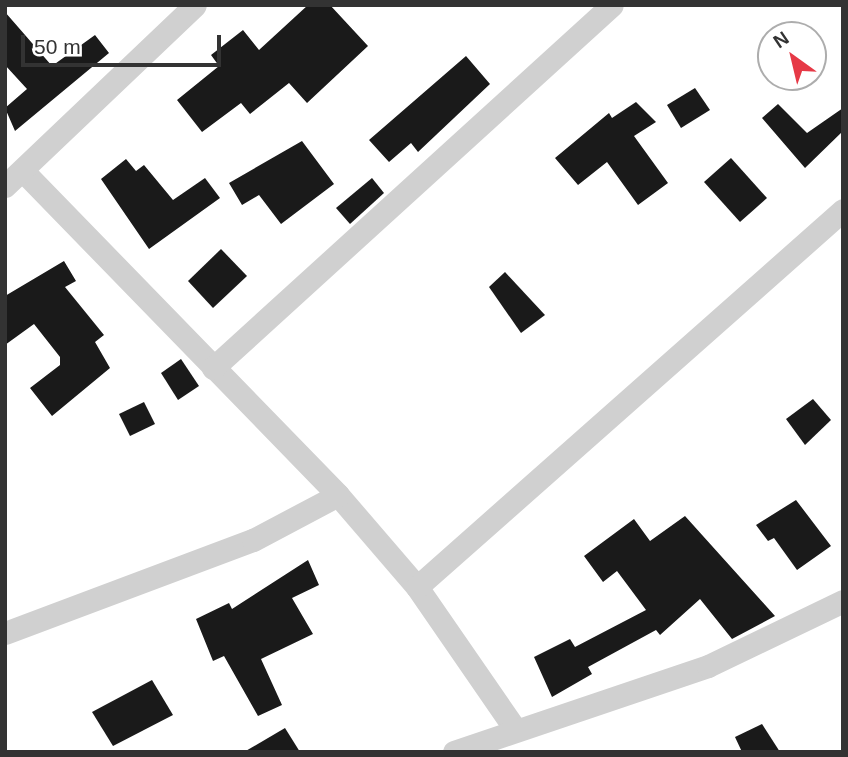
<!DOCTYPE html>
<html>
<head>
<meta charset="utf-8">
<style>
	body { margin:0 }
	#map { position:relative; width:848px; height:757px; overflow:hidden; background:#fff; font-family:Helvetica,sans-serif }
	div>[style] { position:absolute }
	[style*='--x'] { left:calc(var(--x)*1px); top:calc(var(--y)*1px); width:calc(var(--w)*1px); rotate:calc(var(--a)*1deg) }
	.building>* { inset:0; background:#1a1a1a }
	.minor>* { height:23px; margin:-11.5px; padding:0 11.5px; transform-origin:11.5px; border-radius:11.5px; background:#d0d0d0 }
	span { translate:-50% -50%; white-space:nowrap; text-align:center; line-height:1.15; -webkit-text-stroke:7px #fff; paint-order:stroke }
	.frame { position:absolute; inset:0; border:7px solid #333; pointer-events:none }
	.north { position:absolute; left:757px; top:21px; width:70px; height:70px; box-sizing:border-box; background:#fff; border:2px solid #adadad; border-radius:50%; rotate:326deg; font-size:19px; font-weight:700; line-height:28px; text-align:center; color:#333 }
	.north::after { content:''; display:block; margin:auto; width:24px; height:32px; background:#e63946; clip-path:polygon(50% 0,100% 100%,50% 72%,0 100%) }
	.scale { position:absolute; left:21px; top:35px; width:200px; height:32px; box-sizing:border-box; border:4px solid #333; border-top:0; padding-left:9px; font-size:21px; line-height:24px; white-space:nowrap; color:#333; -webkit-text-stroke:5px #fff; paint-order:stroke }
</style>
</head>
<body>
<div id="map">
	<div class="building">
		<i style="clip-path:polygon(308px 5px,330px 5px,368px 46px,307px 103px,289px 83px,250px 114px,241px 103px,202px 132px,177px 100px,219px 66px,211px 55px,243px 30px,259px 50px)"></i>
		<i style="clip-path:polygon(5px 12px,52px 66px,95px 35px,109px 53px,15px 131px,5px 108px,27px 89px,5px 65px)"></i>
		<i style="clip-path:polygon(466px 56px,490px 84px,418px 152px,411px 143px,389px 162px,369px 140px)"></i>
		<i style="clip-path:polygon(695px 88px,710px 110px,681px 128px,667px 105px)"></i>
		<i style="clip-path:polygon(636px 102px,656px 122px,634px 136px,668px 183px,638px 205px,607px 162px,578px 185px,555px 158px,609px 113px,612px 118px)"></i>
		<i style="clip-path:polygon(778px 104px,807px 133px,843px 108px,843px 131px,805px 168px,762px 118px)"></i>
		<i style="clip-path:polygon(302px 141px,334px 184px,281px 224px,259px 195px,242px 205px,229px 183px)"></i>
		<i style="clip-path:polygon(731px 158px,767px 198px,740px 222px,704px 182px)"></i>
		<i style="clip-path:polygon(126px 159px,136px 171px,144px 165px,173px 200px,205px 178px,220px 198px,149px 249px,101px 179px)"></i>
		<i style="clip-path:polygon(372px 178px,384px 193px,350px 224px,336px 208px)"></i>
		<i style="clip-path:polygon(221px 249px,247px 276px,213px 308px,188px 281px)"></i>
		<i style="clip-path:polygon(64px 261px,76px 281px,65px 287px,104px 335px,95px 342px,110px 368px,52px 416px,30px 388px,60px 365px,60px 357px,34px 324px,5px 345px,5px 296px)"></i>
		<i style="clip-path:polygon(505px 272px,545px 315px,521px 333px,489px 287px)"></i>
		<i style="clip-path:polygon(181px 359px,199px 386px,178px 400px,161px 373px)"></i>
		<i style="clip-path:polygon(813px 399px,831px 420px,805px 445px,786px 419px)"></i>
		<i style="clip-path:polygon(144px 402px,155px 424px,130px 436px,119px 414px)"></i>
		<i style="clip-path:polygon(796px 500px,831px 546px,797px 570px,774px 538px,768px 541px,756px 525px)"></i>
		<i style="clip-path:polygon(685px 516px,775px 616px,732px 639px,700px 599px,660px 635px,656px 630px,588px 667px,592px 674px,552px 697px,534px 657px,570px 639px,575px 647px,646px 610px,617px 571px,603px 582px,584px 556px,634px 519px,650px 541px)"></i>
		<i style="clip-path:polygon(308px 560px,319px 585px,292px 598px,313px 634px,261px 659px,282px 705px,258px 716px,224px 656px,213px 661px,196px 619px,229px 603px,232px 609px)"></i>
		<i style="clip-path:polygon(152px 680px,173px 715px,113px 746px,92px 712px)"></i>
		<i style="clip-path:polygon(762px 724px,780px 752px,742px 752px,735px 737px)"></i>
		<i style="clip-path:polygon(285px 728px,300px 752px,244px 752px)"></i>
	</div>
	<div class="minor">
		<i style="--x:24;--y:172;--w:450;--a:45.8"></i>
		<i style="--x:338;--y:495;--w:121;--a:49.3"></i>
		<i style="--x:417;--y:587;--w:173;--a:55.4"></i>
		<i style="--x:5;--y:186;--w:262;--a:-43.6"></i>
		<i style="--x:213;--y:368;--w:539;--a:-42.3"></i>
		<i style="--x:417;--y:587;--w:569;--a:-41.51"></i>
		<i style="--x:5;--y:633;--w:265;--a:-20.6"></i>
		<i style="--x:253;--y:540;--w:96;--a:-27.9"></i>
		<i style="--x:454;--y:752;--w:268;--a:-18.7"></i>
		<i style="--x:708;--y:666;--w:150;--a:-25.7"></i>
	</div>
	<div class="frame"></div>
	<div class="north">N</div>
	<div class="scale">50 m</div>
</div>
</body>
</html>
